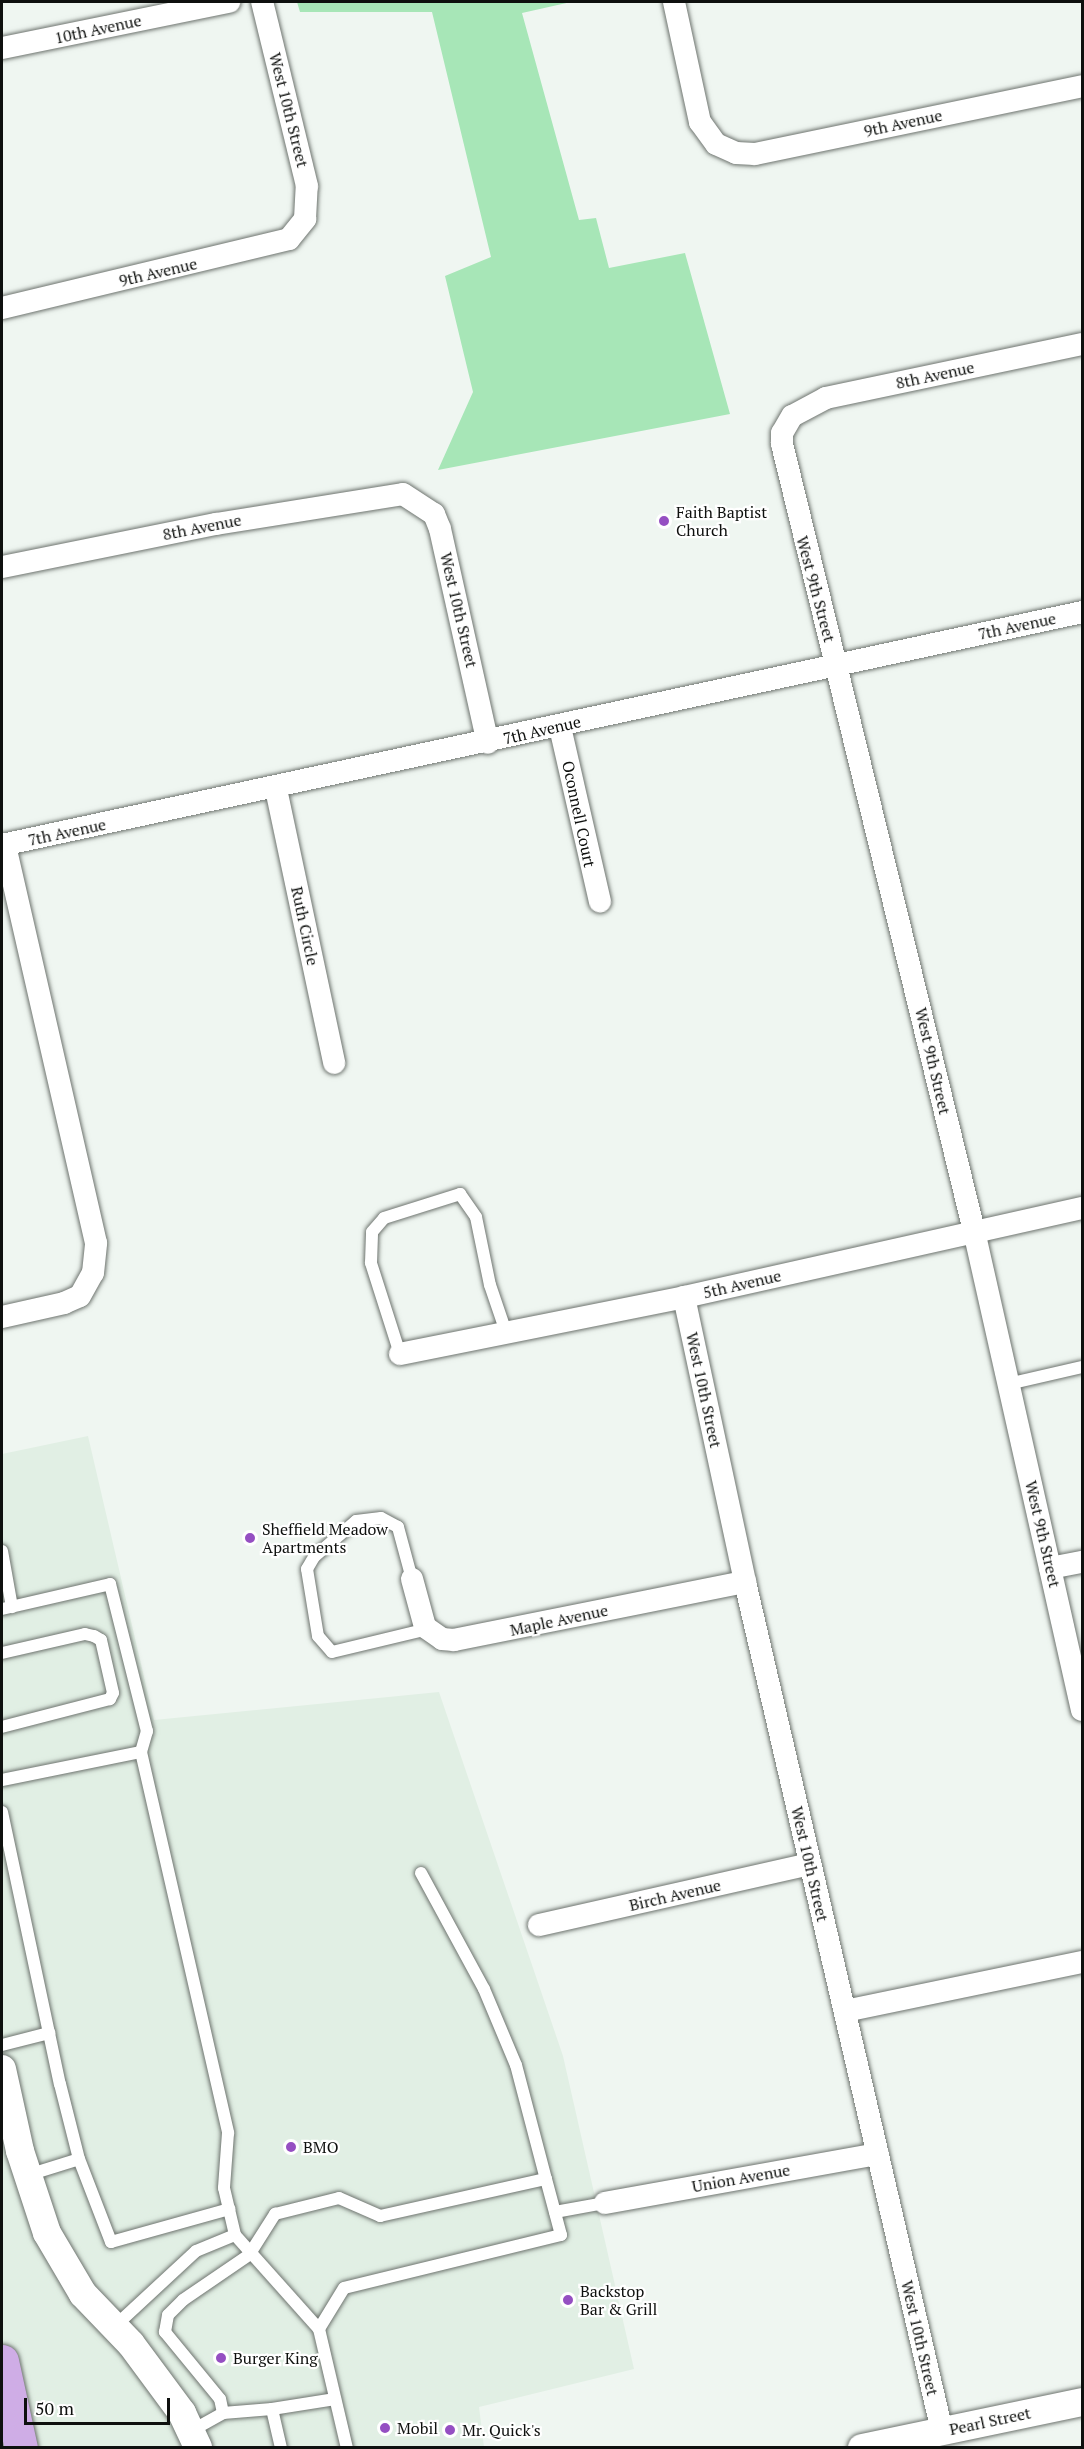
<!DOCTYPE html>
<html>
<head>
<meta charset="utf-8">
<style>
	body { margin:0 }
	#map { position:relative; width:1084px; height:2449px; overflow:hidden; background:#eff6f1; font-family:"PT Serif",serif }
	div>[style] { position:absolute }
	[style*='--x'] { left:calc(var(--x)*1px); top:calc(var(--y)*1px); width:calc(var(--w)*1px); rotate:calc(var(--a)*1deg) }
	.built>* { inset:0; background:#e1efe4 }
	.green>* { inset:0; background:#a7e6b7 }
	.roads { filter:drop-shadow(0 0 2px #6e746f) drop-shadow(0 0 2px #6e746f) }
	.service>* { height:12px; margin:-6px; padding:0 6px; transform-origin:6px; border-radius:6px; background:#fff }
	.minor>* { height:22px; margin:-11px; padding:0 11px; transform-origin:11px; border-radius:11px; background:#fff }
	.tertiary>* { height:28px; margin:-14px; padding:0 14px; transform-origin:14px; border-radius:14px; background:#fff }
	.primary>* { height:33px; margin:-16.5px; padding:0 16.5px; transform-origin:16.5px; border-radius:16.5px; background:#cfade6 }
	.dots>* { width:16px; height:16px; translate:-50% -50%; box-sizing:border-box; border:3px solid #fff; border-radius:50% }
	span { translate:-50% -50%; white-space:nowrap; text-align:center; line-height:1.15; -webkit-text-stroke:4.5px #fff; paint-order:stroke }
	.street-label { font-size:16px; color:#0e100e }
	.poi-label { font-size:16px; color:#0e100e }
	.left { translate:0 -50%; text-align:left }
	.frame { position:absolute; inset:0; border:3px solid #0e100e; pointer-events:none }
	.scale { position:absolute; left:24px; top:2398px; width:146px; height:27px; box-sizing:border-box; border:3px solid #0e100e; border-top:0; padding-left:8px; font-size:18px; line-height:21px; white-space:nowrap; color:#0e100e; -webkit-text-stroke:4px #fff; paint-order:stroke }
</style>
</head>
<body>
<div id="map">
	<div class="built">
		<i style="clip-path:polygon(88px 1436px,154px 1720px,439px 1692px,563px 2056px,634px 2369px,479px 2407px,484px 2447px,2px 2447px,2px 1454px)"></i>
	</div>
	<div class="green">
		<i style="clip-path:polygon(297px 2px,571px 2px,522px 13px,579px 220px,596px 218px,609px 268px,685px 253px,730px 414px,438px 470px,473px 392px,445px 276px,491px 257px,432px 12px,300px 12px)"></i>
	</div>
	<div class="roads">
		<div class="service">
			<i style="--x:400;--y:1354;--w:96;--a:-107.7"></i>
			<i style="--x:371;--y:1263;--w:31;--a:-88"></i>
			<i style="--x:372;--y:1232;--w:18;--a:-49"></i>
			<i style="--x:384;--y:1218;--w:80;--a:-17.5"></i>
			<i style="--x:460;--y:1194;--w:28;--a:55"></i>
			<i style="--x:476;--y:1217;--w:69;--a:78.4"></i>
			<i style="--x:490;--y:1285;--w:50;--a:71.2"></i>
			<i style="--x:1008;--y:1384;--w:76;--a:-12.9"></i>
			<i style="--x:2;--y:1551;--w:57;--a:79.9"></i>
			<i style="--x:412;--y:1579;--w:54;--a:-105.1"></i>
			<i style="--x:398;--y:1527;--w:19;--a:-152"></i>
			<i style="--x:381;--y:1518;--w:25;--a:173"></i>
			<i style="--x:356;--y:1521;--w:55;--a:139.4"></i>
			<i style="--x:314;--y:1557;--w:14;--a:120"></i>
			<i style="--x:307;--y:1569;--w:68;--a:80.7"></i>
			<i style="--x:318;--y:1636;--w:21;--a:49"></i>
			<i style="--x:332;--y:1652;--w:99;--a:-13.5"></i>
			<i style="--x:2;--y:1609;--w:111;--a:-13"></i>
			<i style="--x:110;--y:1584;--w:152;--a:75.9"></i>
			<i style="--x:147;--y:1731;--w:22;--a:106"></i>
			<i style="--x:2;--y:1653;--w:85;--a:-12.9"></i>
			<i style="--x:85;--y:1634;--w:9;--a:13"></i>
			<i style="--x:94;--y:1636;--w:8;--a:30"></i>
			<i style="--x:101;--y:1640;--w:54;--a:77.2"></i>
			<i style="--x:113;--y:1693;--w:7;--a:117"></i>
			<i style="--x:110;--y:1699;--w:112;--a:165.5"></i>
			<i style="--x:2;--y:1780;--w:142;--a:-11.4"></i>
			<i style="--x:141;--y:1752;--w:391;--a:77.1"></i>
			<i style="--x:228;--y:2133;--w:55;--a:94.2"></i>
			<i style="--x:224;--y:2188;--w:48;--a:76.8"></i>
			<i style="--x:235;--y:2235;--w:126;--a:48.2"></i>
			<i style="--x:319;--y:2329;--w:122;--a:76.8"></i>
			<i style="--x:2;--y:1812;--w:278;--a:78"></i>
			<i style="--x:60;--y:2084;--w:77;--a:75.8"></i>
			<i style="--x:79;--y:2159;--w:89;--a:68.9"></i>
			<i style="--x:111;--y:2242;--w:123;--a:-15.6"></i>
			<i style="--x:421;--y:1873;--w:132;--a:61.5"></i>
			<i style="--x:484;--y:1989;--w:82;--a:67.2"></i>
			<i style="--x:516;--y:2065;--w:118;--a:75.3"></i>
			<i style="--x:2;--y:2045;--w:49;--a:-14.3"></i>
			<i style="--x:28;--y:2175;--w:53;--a:-17.4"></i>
			<i style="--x:555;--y:2212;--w:51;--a:-10.2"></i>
			<i style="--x:114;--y:2327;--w:112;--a:-42.8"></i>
			<i style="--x:196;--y:2251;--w:42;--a:-22.3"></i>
			<i style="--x:223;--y:2413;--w:14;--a:-102"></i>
			<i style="--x:220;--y:2399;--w:87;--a:-129.4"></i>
			<i style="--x:165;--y:2332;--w:17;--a:-80"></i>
			<i style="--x:168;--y:2315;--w:21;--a:-45"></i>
			<i style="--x:183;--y:2300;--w:80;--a:-34.3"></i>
			<i style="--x:249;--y:2255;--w:49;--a:-57.6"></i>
			<i style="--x:275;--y:2214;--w:66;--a:-14"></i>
			<i style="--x:339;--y:2198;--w:45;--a:23.7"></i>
			<i style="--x:380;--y:2216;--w:170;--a:-12.6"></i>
			<i style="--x:546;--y:2179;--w:58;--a:75"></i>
			<i style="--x:561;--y:2235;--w:223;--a:166.3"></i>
			<i style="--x:344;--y:2288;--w:48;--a:121.4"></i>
			<i style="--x:191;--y:2431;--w:37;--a:-29"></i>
			<i style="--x:223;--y:2413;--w:49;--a:-4.7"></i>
			<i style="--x:281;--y:2448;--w:40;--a:-103"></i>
			<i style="--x:272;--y:2409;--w:64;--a:-9"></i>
		</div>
		<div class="minor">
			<i style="--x:674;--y:2;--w:123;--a:77.8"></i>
			<i style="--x:700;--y:122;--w:27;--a:54"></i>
			<i style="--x:716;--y:144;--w:22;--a:24"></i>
			<i style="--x:736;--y:153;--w:19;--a:3"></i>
			<i style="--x:755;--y:154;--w:334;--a:-11.7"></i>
			<i style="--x:2;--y:48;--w:232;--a:-11.5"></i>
			<i style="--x:2;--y:308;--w:295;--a:-13.5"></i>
			<i style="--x:289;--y:239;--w:26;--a:-51"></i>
			<i style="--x:305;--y:219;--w:33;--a:-87"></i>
			<i style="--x:307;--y:186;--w:189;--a:-103.7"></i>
			<i style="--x:1082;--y:344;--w:262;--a:168.1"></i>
			<i style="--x:826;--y:398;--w:38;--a:152"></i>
			<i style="--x:792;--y:416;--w:20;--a:120"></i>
			<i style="--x:782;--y:433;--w:11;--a:90"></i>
			<i style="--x:782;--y:444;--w:810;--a:76.29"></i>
			<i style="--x:974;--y:1231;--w:491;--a:77.3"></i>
			<i style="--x:2;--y:567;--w:218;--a:-11.4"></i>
			<i style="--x:216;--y:524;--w:189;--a:-9.1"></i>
			<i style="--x:403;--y:494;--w:37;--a:33"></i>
			<i style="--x:434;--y:514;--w:16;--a:68"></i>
			<i style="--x:440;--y:529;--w:219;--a:77.4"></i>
			<i style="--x:560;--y:727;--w:179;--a:77.1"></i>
			<i style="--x:276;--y:789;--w:280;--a:78"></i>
			<i style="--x:2;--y:845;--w:1105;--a:-12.17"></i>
			<i style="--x:684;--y:1297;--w:291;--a:77.9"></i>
			<i style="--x:745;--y:1582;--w:872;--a:76.94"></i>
			<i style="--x:2;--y:1317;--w:64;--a:-12.7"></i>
			<i style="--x:64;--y:1303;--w:17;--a:-24"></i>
			<i style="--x:80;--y:1296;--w:26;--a:-61"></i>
			<i style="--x:93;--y:1273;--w:30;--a:-84"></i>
			<i style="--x:96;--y:1243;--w:408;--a:-102.9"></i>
			<i style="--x:400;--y:1354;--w:290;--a:-11.3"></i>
			<i style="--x:684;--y:1297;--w:408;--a:-12.6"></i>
			<i style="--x:1050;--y:1568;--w:33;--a:-11"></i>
			<i style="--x:412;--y:1579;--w:50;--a:74.8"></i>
			<i style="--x:425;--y:1627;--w:21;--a:35"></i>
			<i style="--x:442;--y:1639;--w:12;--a:5"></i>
			<i style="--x:454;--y:1640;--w:297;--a:-11.3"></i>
			<i style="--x:539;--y:1925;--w:278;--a:-12.7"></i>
			<i style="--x:845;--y:2011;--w:242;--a:-11.7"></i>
			<i style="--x:605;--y:2203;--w:277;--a:-10.2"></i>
		</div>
		<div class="tertiary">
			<i style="--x:2;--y:2069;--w:84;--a:77.6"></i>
			<i style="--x:20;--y:2151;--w:86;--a:71.8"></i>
			<i style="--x:47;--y:2233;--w:71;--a:59.5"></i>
			<i style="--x:83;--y:2294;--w:69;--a:46.2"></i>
			<i style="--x:131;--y:2344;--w:86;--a:53.5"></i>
			<i style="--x:182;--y:2413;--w:38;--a:65"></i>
			<i style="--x:862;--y:2448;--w:225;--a:-11.8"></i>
		</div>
		<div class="primary">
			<i style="--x:2;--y:2361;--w:89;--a:77.7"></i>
		</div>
	</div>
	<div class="dots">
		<i style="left:664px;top:521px;background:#954fc2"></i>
		<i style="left:250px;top:1538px;background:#954fc2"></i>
		<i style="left:291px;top:2147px;background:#954fc2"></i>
		<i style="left:568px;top:2300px;background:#954fc2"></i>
		<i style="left:221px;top:2358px;background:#954fc2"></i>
		<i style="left:385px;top:2428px;background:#954fc2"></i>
		<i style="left:450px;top:2430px;background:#954fc2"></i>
	</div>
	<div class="street-label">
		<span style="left:98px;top:29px;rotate:-12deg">10th Avenue</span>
		<span style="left:289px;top:110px;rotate:76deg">West 10th Street</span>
		<span style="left:903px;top:123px;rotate:-12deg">9th Avenue</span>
		<span style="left:158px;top:272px;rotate:-13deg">9th Avenue</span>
		<span style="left:935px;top:375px;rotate:-12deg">8th Avenue</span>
		<span style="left:202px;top:527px;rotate:-11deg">8th Avenue</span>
		<span style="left:816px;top:589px;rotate:75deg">West 9th Street</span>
		<span style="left:459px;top:610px;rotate:77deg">West 10th Street</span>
		<span style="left:1017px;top:626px;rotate:-12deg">7th Avenue</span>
		<span style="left:542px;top:730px;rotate:-13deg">7th Avenue</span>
		<span style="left:579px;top:814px;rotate:78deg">Oconnell Court</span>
		<span style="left:67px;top:832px;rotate:-12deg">7th Avenue</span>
		<span style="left:305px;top:926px;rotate:78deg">Ruth Circle</span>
		<span style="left:933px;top:1061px;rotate:77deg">West 9th Street</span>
		<span style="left:742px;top:1284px;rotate:-13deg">5th Avenue</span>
		<span style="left:704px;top:1390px;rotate:78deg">West 10th Street</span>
		<span style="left:1043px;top:1534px;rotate:77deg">West 9th Street</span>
		<span style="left:559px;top:1620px;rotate:-12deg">Maple Avenue</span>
		<span style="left:810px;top:1864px;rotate:77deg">West 10th Street</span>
		<span style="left:675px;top:1895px;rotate:-13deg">Birch Avenue</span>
		<span style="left:741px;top:2178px;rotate:-10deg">Union Avenue</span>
		<span style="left:920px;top:2338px;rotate:77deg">West 10th Street</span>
		<span style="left:990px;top:2421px;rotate:-12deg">Pearl Street</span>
	</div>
	<div class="poi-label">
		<span class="left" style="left:676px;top:521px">Faith Baptist<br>Church</span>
		<span class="left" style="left:262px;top:1538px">Sheffield Meadow<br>Apartments</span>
		<span class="left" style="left:303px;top:2147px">BMO</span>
		<span class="left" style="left:580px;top:2300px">Backstop<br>Bar &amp; Grill</span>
		<span class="left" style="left:233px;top:2358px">Burger King</span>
		<span class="left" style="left:397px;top:2428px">Mobil</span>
		<span class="left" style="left:462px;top:2430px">Mr. Quick's</span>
	</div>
	<div class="frame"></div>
	<div class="scale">50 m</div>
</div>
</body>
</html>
